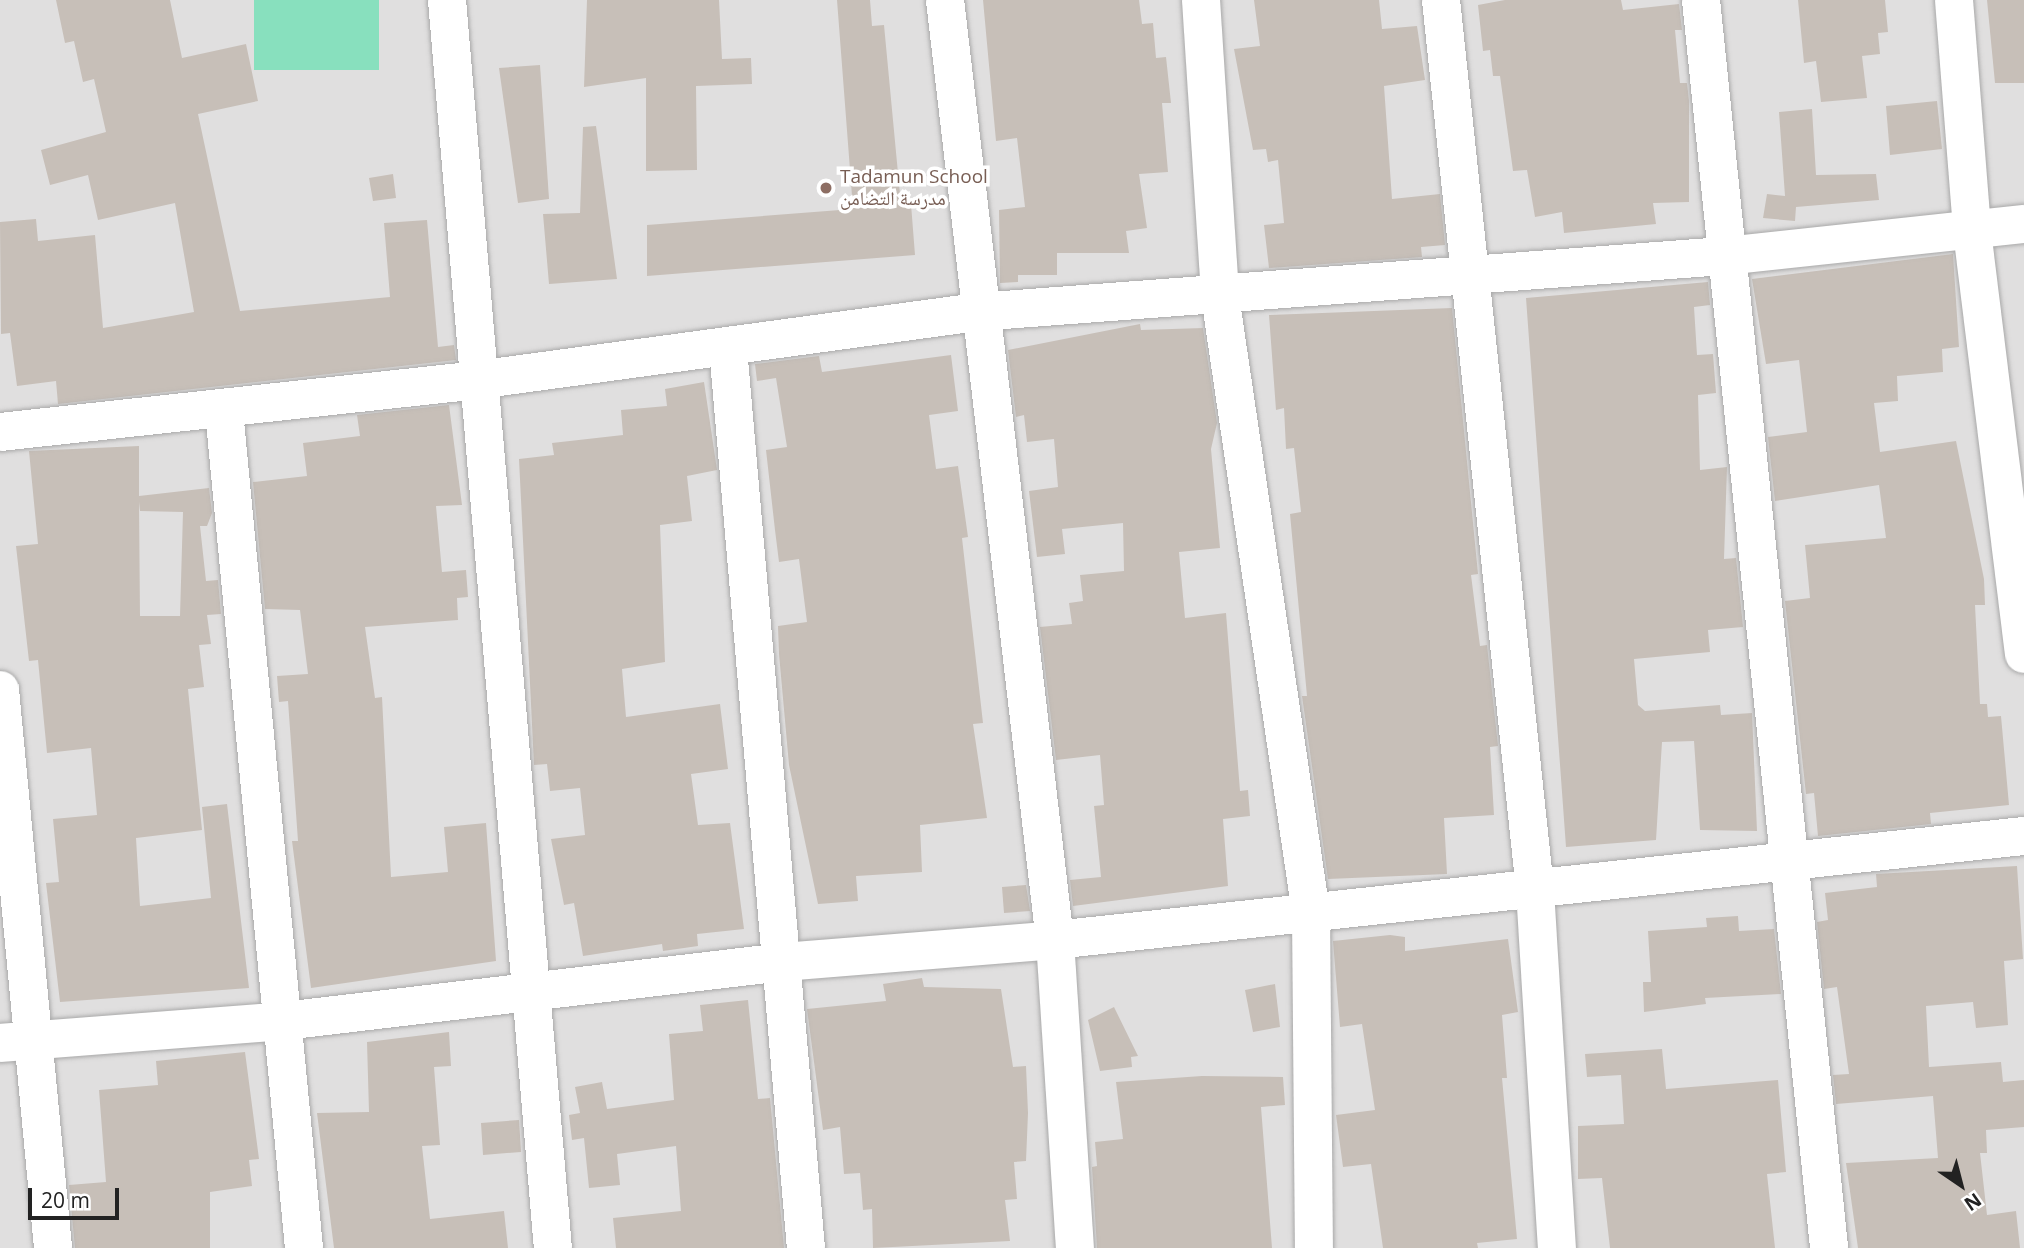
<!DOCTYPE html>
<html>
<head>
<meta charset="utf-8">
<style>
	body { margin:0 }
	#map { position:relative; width:2024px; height:1248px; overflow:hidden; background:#f2efe9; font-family:"Open Sans","Noto Naskh Arabic",sans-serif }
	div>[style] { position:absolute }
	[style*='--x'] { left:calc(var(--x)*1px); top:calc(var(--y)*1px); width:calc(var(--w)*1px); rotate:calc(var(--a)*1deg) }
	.residential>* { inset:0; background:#e0dfdf }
	.pitch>* { inset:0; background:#88e0be }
	.building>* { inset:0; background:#c7bfb8 }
	.roads { filter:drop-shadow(0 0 2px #a9a9a9) drop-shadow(0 0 2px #a9a9a9) }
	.minor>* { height:38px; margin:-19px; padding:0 19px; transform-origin:19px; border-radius:19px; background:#fff }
	.dots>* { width:19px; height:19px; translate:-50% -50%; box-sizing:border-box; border:4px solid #fff; border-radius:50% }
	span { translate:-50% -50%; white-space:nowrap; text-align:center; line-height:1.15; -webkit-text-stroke:7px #fff; paint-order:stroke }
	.education-label { font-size:19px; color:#785e54 }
	.left { translate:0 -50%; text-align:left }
	.north { position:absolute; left:1926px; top:1150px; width:70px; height:70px; -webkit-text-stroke:5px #fff; paint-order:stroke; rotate:145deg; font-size:19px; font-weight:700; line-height:28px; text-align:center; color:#222 }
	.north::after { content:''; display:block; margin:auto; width:24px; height:32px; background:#222; clip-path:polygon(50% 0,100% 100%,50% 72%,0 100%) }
	.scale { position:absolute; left:28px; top:1188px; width:91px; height:32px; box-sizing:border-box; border:4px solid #222; border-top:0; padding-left:9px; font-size:21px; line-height:24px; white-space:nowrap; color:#222; -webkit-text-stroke:5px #fff; paint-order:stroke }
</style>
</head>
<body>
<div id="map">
	<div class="residential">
		<i style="clip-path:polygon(0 0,2024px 0,2024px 1248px,0 1248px)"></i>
	</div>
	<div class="pitch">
		<i style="clip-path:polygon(254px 0,379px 0,379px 70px,254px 70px)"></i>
	</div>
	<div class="building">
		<i style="clip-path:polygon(56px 0,170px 0,182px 58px,246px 44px,258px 101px,198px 114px,240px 311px,390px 297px,384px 223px,427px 220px,438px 347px,454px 345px,456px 360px,58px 404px,56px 381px,17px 386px,10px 333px,1px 334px,0 222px,36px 219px,38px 241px,95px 235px,103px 328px,194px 312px,175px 203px,98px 220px,88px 175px,50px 185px,41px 150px,106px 132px,94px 79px,83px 82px,74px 41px,65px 43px)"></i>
		<i style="clip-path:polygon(587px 0,719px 0,722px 59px,751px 58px,752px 84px,696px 86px,697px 170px,646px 171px,646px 78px,584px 87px)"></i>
		<i style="clip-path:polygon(837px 0,870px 0,872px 26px,884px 25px,901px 205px,911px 204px,915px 255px,647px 276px,647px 225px,853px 209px)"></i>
		<i style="clip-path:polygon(983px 0,1139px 0,1142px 24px,1153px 23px,1156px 58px,1166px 57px,1171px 103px,1162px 103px,1168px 172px,1139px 174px,1147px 228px,1126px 231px,1129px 253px,1057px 253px,1057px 275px,1018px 275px,1018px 282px,1000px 283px,999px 210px,1025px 207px,1017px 138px,996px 141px)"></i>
		<i style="clip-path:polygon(1254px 0,1379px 0,1382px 29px,1417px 26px,1425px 80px,1384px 86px,1392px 199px,1440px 194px,1445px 245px,1421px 247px,1422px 257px,1269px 268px,1264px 225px,1284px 223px,1278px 160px,1268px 162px,1266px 149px,1253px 150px,1234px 49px,1260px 46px)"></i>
		<i style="clip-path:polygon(1505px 0,1621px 0,1623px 10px,1679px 4px,1682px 30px,1675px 30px,1680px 83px,1687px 83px,1689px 101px,1689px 202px,1653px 203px,1656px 224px,1564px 233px,1562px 212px,1535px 217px,1527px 170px,1513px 171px,1500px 76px,1493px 76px,1490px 50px,1483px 51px,1478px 5px)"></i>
		<i style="clip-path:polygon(1798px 0,1885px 0,1888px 32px,1878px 33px,1880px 54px,1862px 56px,1867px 98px,1821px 102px,1816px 61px,1804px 63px)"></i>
		<i style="clip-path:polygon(1987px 0,2024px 0,2024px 83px,1995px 83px)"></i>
		<i style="clip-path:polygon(540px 65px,549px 199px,518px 203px,499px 68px)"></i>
		<i style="clip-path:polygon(1937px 101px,1942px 149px,1890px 155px,1886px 106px)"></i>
		<i style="clip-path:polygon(1812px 109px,1816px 175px,1876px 174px,1879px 200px,1796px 207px,1795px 221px,1763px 218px,1767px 194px,1785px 196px,1779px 112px)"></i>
		<i style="clip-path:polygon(596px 126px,617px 279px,549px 284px,543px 214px,580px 213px,583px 127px)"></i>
		<i style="clip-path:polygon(393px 174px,396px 198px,373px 201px,369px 178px)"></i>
		<i style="clip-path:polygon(1953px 254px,1959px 347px,1942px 349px,1943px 372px,1897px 376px,1898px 401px,1874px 403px,1880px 452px,1956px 441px,1984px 579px,1985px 605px,1975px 605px,1980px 704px,1987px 704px,1988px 717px,2001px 716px,2009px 805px,1930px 813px,1931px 824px,1818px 836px,1814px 793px,1806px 794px,1785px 601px,1810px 598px,1805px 545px,1886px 538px,1879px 485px,1775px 501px,1768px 437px,1807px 432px,1799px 360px,1766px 364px,1752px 279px)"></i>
		<i style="clip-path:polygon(1708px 282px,1710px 305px,1694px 307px,1697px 355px,1713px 354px,1716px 393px,1698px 395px,1700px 470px,1727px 467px,1724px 559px,1736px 558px,1743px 627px,1708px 630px,1710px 652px,1634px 659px,1638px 705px,1645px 711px,1720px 705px,1721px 715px,1752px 713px,1757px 831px,1700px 830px,1694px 741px,1662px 742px,1656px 840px,1566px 847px,1526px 298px)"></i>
		<i style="clip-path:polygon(1452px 308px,1478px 574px,1471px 575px,1480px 646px,1487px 645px,1498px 746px,1490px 747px,1494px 815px,1444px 818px,1447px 874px,1328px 879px,1302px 696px,1307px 696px,1290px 514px,1301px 512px,1294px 448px,1286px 449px,1284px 408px,1276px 410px,1269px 315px)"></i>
		<i style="clip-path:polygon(1140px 324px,1141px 330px,1203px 328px,1217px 423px,1211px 449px,1220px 548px,1179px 552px,1185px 618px,1226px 613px,1240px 791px,1248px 790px,1250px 816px,1223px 819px,1228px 886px,1073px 906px,1070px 880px,1101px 877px,1094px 806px,1104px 805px,1100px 755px,1056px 760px,1040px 627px,1072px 624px,1069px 603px,1083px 601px,1080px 575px,1124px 571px,1123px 523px,1062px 529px,1065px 554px,1037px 557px,1029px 491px,1058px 487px,1054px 439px,1027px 442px,1024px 415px,1016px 417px,1008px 350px)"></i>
		<i style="clip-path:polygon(951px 355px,958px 411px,929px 415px,936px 469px,958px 466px,968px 537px,962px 538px,983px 723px,973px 724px,987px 818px,920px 825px,922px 872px,856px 876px,858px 901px,818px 904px,789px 765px,779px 654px,778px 626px,807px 622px,799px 559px,779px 562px,775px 530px,766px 450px,787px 447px,776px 378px,757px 381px,755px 364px,819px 356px,822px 372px)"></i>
		<i style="clip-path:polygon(704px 382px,717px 470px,687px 476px,692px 521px,660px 525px,665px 662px,622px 669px,626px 717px,720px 704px,728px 769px,691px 774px,698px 825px,730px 823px,744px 929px,697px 934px,698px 946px,663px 951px,662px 944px,583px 956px,574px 903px,564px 905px,551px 839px,585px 835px,580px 788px,550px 791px,547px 764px,534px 765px,519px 459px,554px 455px,552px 443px,623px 435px,621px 410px,667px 406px,665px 389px)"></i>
		<i style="clip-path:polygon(449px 405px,462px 505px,436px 506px,442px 572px,466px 570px,468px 597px,457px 598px,458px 620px,365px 627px,375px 698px,382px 697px,391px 877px,448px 872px,444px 827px,486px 823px,496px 961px,311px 988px,292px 841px,298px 841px,288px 701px,279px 702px,277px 676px,308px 674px,300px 610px,265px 609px,253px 482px,307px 476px,303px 443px,360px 436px,357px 415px)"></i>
		<i style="clip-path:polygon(evenodd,139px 446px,139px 496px,209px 488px,212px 513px,207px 526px,200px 526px,206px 581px,218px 580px,221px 614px,207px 615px,211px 644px,199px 645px,204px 687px,188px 689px,202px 830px,136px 838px,140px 906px,211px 898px,202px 807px,227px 804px,249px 988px,60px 1002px,46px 883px,59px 882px,53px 819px,97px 815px,91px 748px,47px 753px,38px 660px,29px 661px,16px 546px,38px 544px,29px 451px,139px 446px,139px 502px,140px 511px,183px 512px,180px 616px,140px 616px,139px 502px)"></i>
		<i style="clip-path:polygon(2017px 866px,2023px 959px,2004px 961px,2008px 1025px,1976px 1028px,1973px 1002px,1926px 1006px,1929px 1067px,2001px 1062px,2003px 1082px,2024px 1080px,2024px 1127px,1986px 1130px,1987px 1153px,1980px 1153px,1987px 1215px,2016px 1211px,2020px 1248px,1858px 1248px,1846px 1163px,1938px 1158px,1933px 1096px,1836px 1104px,1833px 1075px,1849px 1074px,1837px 987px,1824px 989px,1817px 922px,1828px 920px,1825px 893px,1877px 887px,1876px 874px)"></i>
		<i style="clip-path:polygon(1026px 885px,1030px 911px,1004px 913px,1002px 887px)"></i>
		<i style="clip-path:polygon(1738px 916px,1739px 931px,1774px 929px,1781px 994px,1705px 998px,1706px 1004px,1644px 1012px,1643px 982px,1651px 982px,1648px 931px,1707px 927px,1706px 918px)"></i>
		<i style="clip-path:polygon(1390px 935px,1405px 937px,1405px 951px,1508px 939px,1518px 1012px,1502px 1015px,1507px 1078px,1502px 1078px,1517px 1239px,1477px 1243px,1478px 1248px,1383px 1248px,1371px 1164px,1343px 1167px,1336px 1115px,1375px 1110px,1362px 1024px,1340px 1027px,1333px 941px)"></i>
		<i style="clip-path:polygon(922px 978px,924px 987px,1001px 989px,1013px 1067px,1026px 1066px,1028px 1113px,1026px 1161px,1014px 1162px,1017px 1199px,1005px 1200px,1010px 1241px,873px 1248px,872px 1209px,863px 1210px,860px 1173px,844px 1174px,840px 1127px,823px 1130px,807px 1009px,886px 1001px,883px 984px)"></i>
		<i style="clip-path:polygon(1275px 984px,1280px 1027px,1253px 1032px,1245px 990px)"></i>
		<i style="clip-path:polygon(748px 1000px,758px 1099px,770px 1098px,784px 1248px,616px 1248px,613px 1218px,681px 1211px,676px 1146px,617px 1154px,620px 1185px,589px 1188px,584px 1138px,572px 1140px,569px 1115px,580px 1113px,575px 1087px,602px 1082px,607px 1109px,674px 1100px,669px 1034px,703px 1031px,700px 1005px)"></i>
		<i style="clip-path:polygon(1114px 1007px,1138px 1056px,1131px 1057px,1132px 1067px,1100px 1071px,1088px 1020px)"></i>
		<i style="clip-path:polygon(449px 1032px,451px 1066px,434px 1067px,440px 1145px,422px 1146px,430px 1219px,504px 1211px,508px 1248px,334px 1248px,317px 1113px,369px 1112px,367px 1042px)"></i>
		<i style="clip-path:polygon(1662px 1049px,1666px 1089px,1778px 1080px,1786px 1172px,1767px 1174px,1775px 1248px,1610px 1248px,1602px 1178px,1578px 1179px,1578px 1126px,1624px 1124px,1621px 1075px,1587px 1077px,1585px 1054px)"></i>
		<i style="clip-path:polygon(245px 1052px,259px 1159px,249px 1160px,252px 1186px,210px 1192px,210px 1248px,75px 1248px,69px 1185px,106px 1182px,99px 1090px,158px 1085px,156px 1061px)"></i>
		<i style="clip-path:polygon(1202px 1076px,1283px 1077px,1285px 1105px,1261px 1107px,1272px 1248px,1097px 1248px,1092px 1167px,1097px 1166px,1095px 1142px,1123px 1139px,1116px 1082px)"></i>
		<i style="clip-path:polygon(519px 1120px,521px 1152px,483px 1155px,481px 1123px)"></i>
	</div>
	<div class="roads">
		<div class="minor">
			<i style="--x:447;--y:0;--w:1252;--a:85.15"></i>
			<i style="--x:945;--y:0;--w:946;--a:83.33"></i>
			<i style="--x:1055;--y:940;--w:309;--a:86.3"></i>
			<i style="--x:1201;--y:0;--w:297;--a:86.3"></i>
			<i style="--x:1220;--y:296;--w:624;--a:81.61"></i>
			<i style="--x:1311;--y:913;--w:335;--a:89.5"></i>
			<i style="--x:1441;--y:0;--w:895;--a:83.97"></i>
			<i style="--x:1535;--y:890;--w:359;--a:86.5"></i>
			<i style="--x:1701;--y:0;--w:1255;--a:84.14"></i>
			<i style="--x:1954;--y:0;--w:232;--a:85.5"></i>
			<i style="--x:1972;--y:231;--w:426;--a:83"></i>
			<i style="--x:728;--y:348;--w:903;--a:85.05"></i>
			<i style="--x:224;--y:411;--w:841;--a:84.54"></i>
			<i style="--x:0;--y:432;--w:480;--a:-6.2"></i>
			<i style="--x:477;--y:380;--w:505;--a:-7.74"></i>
			<i style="--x:977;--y:312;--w:749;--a:-4.29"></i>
			<i style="--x:1724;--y:256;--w:302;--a:-6.1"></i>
			<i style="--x:0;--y:690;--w:561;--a:84.57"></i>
			<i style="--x:0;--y:1043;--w:285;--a:-4.4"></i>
			<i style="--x:284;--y:1021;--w:502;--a:-6.74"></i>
			<i style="--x:783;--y:962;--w:273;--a:-4.6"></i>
			<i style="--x:1055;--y:940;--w:975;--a:-6.13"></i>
		</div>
	</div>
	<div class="dots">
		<i style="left:826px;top:188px;background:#8d6e63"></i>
	</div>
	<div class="education-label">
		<span class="left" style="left:840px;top:188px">Tadamun School<br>مدرسة التضامن</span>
	</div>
	<div class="north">N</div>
	<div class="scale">20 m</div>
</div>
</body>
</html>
